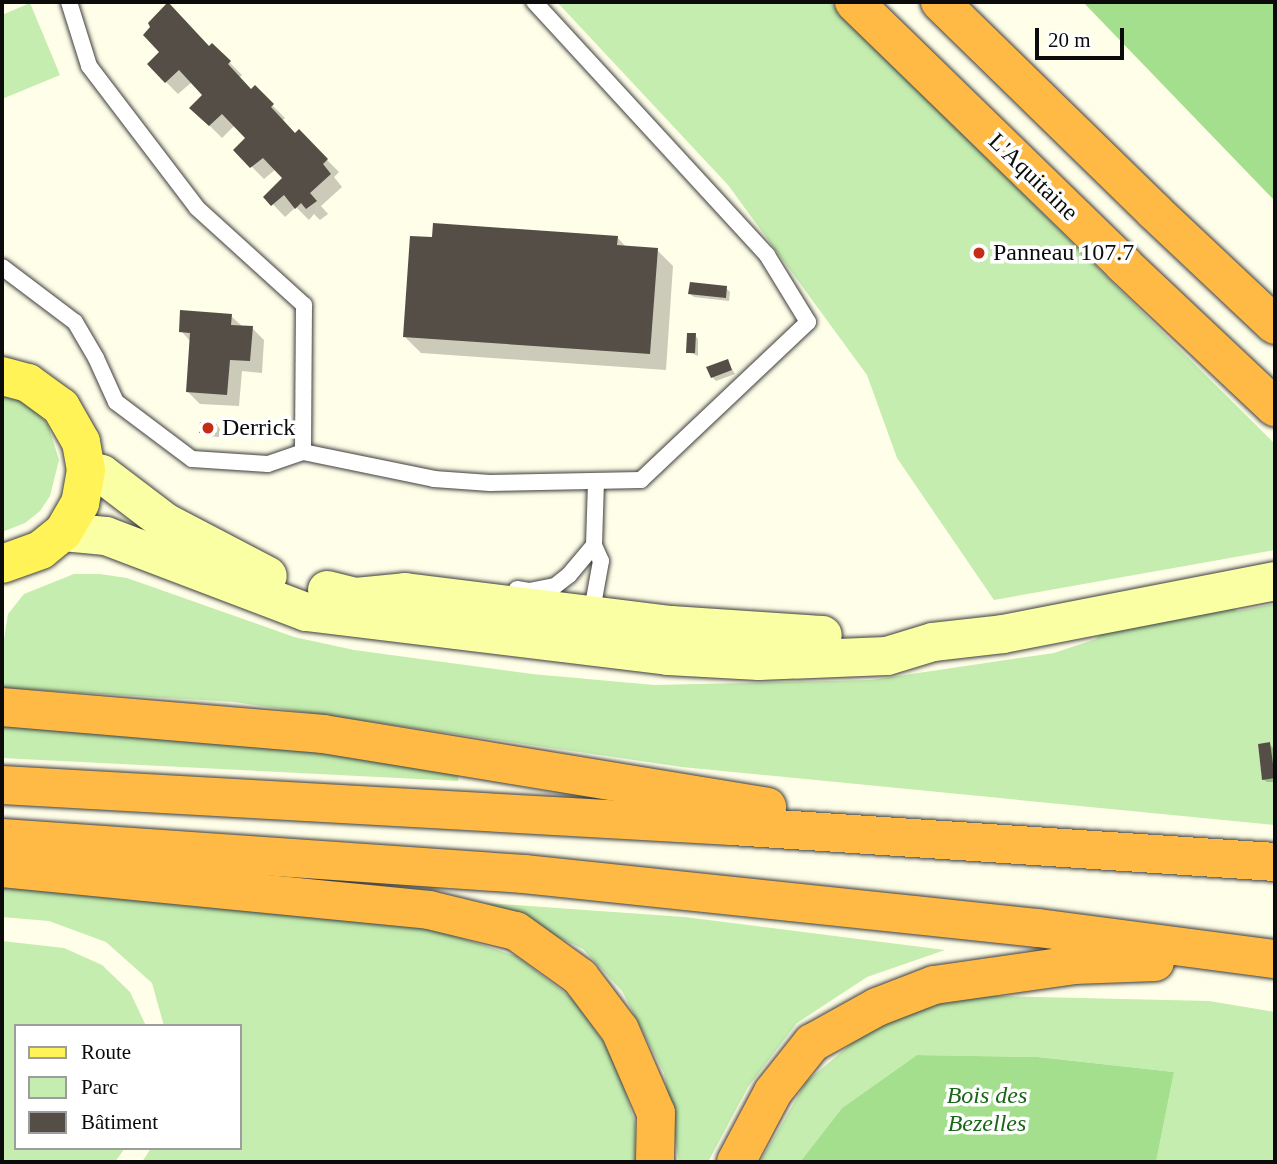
<!DOCTYPE html>
<html>
<head>
<meta charset="utf-8">
<style>
	body { margin:0 }
	#map { position:relative; width:1277px; height:1164px; overflow:hidden; background:#fffee8; font-family:Georgia,serif }
	div>[style] { position:absolute }
	[style*='--x'] { left:calc(var(--x)*1px); top:calc(var(--y)*1px); width:calc(var(--w)*1px); rotate:calc(var(--a)*1deg) }
	.green>* { inset:0; background:#c4edaf }
	.forest>* { inset:0; background:#a4df8d }
	.shadow>* { inset:0; background:#0003 }
	.building>* { inset:0; background:#544e46 }
	.roads { filter:drop-shadow(0 0 2px #3e3e3e) drop-shadow(0 0 2px #3e3e3e) }
	.lane>* { height:16px; margin:-8px; padding:0 8px; transform-origin:8px; border-radius:8px; background:#fff }
	.secondary>* { height:38px; margin:-19px; padding:0 19px; transform-origin:19px; border-radius:19px; background:#faffa3 }
	.primary>* { height:38px; margin:-19px; padding:0 19px; transform-origin:19px; border-radius:19px; background:#fff358 }
	.highway>* { height:38px; margin:-19px; padding:0 19px; transform-origin:19px; border-radius:19px; background:#ffba46 }
	.dots>* { width:19px; height:19px; translate:-50% -50%; box-sizing:border-box; border:4px solid #fff; border-radius:50% }
	span { translate:-50% -50%; white-space:nowrap; text-align:center; line-height:1.15; -webkit-text-stroke:7px #fff; paint-order:stroke }
	.street-label { font-size:24px; color:#0b0b0b }
	.poi-label { font-size:24px; color:#0b0b0b }
	.left { translate:0 -50%; text-align:left }
	.park-label { font-size:24px; color:#196716; font-style:italic }
	.frame { position:absolute; inset:0; border:4px solid #0b0b0b; pointer-events:none }
	.legend { position:absolute; left:14px; top:1024px; width:228px; height:126px; box-sizing:border-box; background:#fff; border:2px solid #9d9d9d; margin:0; padding:9px 12px; list-style:none; font-size:21px; color:#0b0b0b }
	.legend li { display:flex; align-items:center; gap:14px; height:35px }
	.legend b { width:35px; border:2px solid #9d9d9d }
	.scale { position:absolute; left:1035px; top:28px; width:89px; height:32px; box-sizing:border-box; border:4px solid #0b0b0b; border-top:0; padding-left:9px; font-size:21px; line-height:24px; white-space:nowrap; color:#0b0b0b; -webkit-text-stroke:5px #fff; paint-order:stroke }
</style>
</head>
<body>
<div id="map">
	<div class="green">
		<i style="clip-path:polygon(557px 2px,830px 2px,1275px 444px,1275px 550px,994px 600px,897px 458px,867px 375px,728px 185px)"></i>
		<i style="clip-path:polygon(30px 3px,60px 75px,2px 99px,2px 15px)"></i>
		<i style="clip-path:polygon(2px 394px,21px 400px,36px 411px,48px 425px,59px 460px,50px 496px,40px 511px,25px 523px,2px 532px)"></i>
		<i style="clip-path:polygon(evenodd,74px 574px,100px 574px,127px 578px,294px 637px,354px 650px,532px 674px,654px 685px,871px 680px,1054px 653px,1096px 639px,1106px 628px,1231px 605px,1237px 611px,1275px 604px,1275px 825px,682px 767px,234px 702px,2px 688px,2px 652px,8px 614px,24px 594px,74px 574px,1270px 742px,1275px 778px,1262px 779px,1258px 744px,1270px 742px)"></i>
		<i style="clip-path:polygon(2px 717px,459px 765px,458px 781px,2px 758px)"></i>
		<i style="clip-path:polygon(2px 887px,342px 917px,436px 930px,516px 956px,573px 999px,614px 1057px,635px 1123px,635px 1162px,142px 1162px,151px 1148px,240px 1148px,240px 1026px,164px 1026px,152px 983px,106px 942px,49px 921px,2px 917px)"></i>
		<i style="clip-path:polygon(486px 903px,684px 917px,945px 950px,867px 977px,797px 1023px,748px 1087px,708px 1162px,679px 1162px,664px 1073px,622px 991px,583px 949px)"></i>
		<i style="clip-path:polygon(2px 941px,64px 948px,102px 965px,130px 992px,146px 1026px,16px 1026px,16px 1148px,125px 1148px,115px 1162px,2px 1162px)"></i>
		<i style="clip-path:polygon(951px 995px,1209px 1001px,1275px 1012px,1275px 1162px,1156px 1162px,1174px 1072px,1038px 1057px,917px 1055px,842px 1108px,800px 1162px,760px 1162px,806px 1082px,878px 1021px)"></i>
	</div>
	<div class="forest">
		<i style="clip-path:polygon(1083px 2px,1275px 2px,1275px 201px,1274px 200px)"></i>
		<i style="clip-path:polygon(917px 1055px,1038px 1057px,1174px 1072px,1156px 1162px,800px 1162px,842px 1108px)"></i>
	</div>
	<div class="shadow">
		<i style="clip-path:polygon(212px 45px,242px 75px,239px 78px,252px 91px,255px 88px,285px 118px,283px 120px,296px 135px,299px 132px,339px 172px,334px 177px,342px 187px,321px 206px,328px 214px,320px 220px,314px 214px,309px 220px,296px 207px,285px 217px,266px 197px,284px 178px,276px 169px,264px 179px,235px 150px,248px 138px,235px 125px,222px 138px,192px 108px,204px 95px,192px 82px,178px 94px,149px 65px,162px 52px,209px 48px)"></i>
		<i style="clip-path:polygon(617px 237px,627px 248px,657px 250px,673px 266px,666px 370px,421px 353px,405px 337px)"></i>
		<i style="clip-path:polygon(983px 248px,989px 254px,981px 263px,975px 257px)"></i>
		<i style="clip-path:polygon(726px 288px,730px 292px,729px 301px,694px 297px,690px 294px)"></i>
		<i style="clip-path:polygon(231px 316px,243px 327px,252px 328px,264px 340px,262px 373px,242px 371px,239px 406px,200px 404px,187px 391px,191px 342px,181px 331px)"></i>
		<i style="clip-path:polygon(695px 335px,698px 339px,698px 356px,688px 352px)"></i>
		<i style="clip-path:polygon(727px 361px,735px 374px,716px 381px,712px 377px)"></i>
		<i style="clip-path:polygon(217px 425px,220px 429px,219px 437px,205px 436px,201px 432px)"></i>
		<i style="clip-path:polygon(1269px 744px,1273px 748px,1275px 782px,1267px 782px,1263px 779px)"></i>
	</div>
	<div class="building">
		<i style="clip-path:polygon(168px 2px,209px 46px,212px 43px,231px 61px,228px 64px,251px 89px,255px 85px,274px 104px,271px 107px,295px 133px,299px 129px,328px 159px,323px 164px,331px 174px,310px 193px,317px 201px,306px 209px,301px 203px,295px 209px,284px 195px,271px 206px,263px 197px,282px 178px,263px 158px,250px 168px,233px 150px,245px 138px,222px 114px,209px 126px,189px 108px,202px 95px,179px 70px,165px 83px,147px 64px,159px 52px,143px 35px,150px 27px,148px 23px)"></i>
		<i style="clip-path:polygon(433px 223px,618px 236px,617px 245px,658px 248px,650px 354px,403px 337px,410px 236px,432px 237px)"></i>
		<i style="clip-path:polygon(982px 246px,986px 249px,977px 261px,973px 257px)"></i>
		<i style="clip-path:polygon(690px 282px,727px 286px,726px 298px,688px 294px)"></i>
		<i style="clip-path:polygon(180px 310px,232px 314px,231px 325px,253px 326px,250px 361px,230px 360px,227px 395px,186px 392px,190px 333px,179px 332px)"></i>
		<i style="clip-path:polygon(687px 333px,696px 333px,695px 353px,686px 353px)"></i>
		<i style="clip-path:polygon(728px 359px,732px 370px,711px 378px,706px 367px)"></i>
		<i style="clip-path:polygon(200px 422px,217px 424px,216px 434px,199px 433px)"></i>
		<i style="clip-path:polygon(1270px 742px,1275px 778px,1262px 780px,1258px 744px)"></i>
	</div>
	<div class="roads">
		<div class="lane">
			<i style="--x:69;--y:2;--w:67;--a:72.6"></i>
			<i style="--x:89;--y:66;--w:178;--a:52.7"></i>
			<i style="--x:197;--y:208;--w:144;--a:42.2"></i>
			<i style="--x:304;--y:305;--w:147;--a:90.4"></i>
			<i style="--x:303;--y:452;--w:134;--a:11.6"></i>
			<i style="--x:434;--y:479;--w:56;--a:4.1"></i>
			<i style="--x:490;--y:483;--w:151;--a:-1.1"></i>
			<i style="--x:641;--y:480;--w:230;--a:-43.4"></i>
			<i style="--x:808;--y:322;--w:79;--a:-121.5"></i>
			<i style="--x:767;--y:255;--w:344;--a:-132.6"></i>
			<i style="--x:2;--y:267;--w:91;--a:37"></i>
			<i style="--x:75;--y:322;--w:42;--a:59.7"></i>
			<i style="--x:96;--y:358;--w:48;--a:65.6"></i>
			<i style="--x:116;--y:402;--w:95;--a:36.9"></i>
			<i style="--x:192;--y:459;--w:76;--a:3.8"></i>
			<i style="--x:268;--y:464;--w:37;--a:-19"></i>
			<i style="--x:517;--y:589;--w:12;--a:9"></i>
			<i style="--x:529;--y:591;--w:26;--a:-11"></i>
			<i style="--x:555;--y:586;--w:18;--a:-38"></i>
			<i style="--x:569;--y:575;--w:39;--a:-50"></i>
			<i style="--x:591;--y:616;--w:56;--a:-79.7"></i>
			<i style="--x:601;--y:561;--w:17;--a:-114"></i>
			<i style="--x:594;--y:545;--w:64;--a:-88.2"></i>
		</div>
		<div class="secondary">
			<i style="--x:86;--y:470;--w:16;--a:14"></i>
			<i style="--x:102;--y:474;--w:79;--a:37.3"></i>
			<i style="--x:165;--y:522;--w:116;--a:27.7"></i>
			<i style="--x:63;--y:532;--w:43;--a:5.3"></i>
			<i style="--x:106;--y:536;--w:214;--a:20.8"></i>
			<i style="--x:306;--y:612;--w:365;--a:6.9"></i>
			<i style="--x:668;--y:656;--w:91;--a:3.1"></i>
			<i style="--x:759;--y:661;--w:128;--a:-2.2"></i>
			<i style="--x:887;--y:656;--w:48;--a:-16.9"></i>
			<i style="--x:933;--y:642;--w:70;--a:-6.5"></i>
			<i style="--x:1003;--y:634;--w:277;--a:-11"></i>
			<i style="--x:327;--y:590;--w:30;--a:14"></i>
			<i style="--x:356;--y:597;--w:49;--a:-5.8"></i>
			<i style="--x:405;--y:592;--w:268;--a:7.1"></i>
			<i style="--x:671;--y:625;--w:152;--a:3.8"></i>
		</div>
		<div class="primary">
			<i style="--x:2;--y:376;--w:27;--a:15"></i>
			<i style="--x:28;--y:383;--w:41;--a:36"></i>
			<i style="--x:61;--y:407;--w:40;--a:60.3"></i>
			<i style="--x:81;--y:442;--w:28;--a:80"></i>
			<i style="--x:86;--y:470;--w:34;--a:100"></i>
			<i style="--x:80;--y:503;--w:34;--a:120"></i>
			<i style="--x:63;--y:532;--w:28;--a:141"></i>
			<i style="--x:41;--y:550;--w:41;--a:160.3"></i>
		</div>
		<div class="highway">
			<i style="--x:854;--y:2;--w:376;--a:44.2"></i>
			<i style="--x:1123;--y:264;--w:209;--a:43.3"></i>
			<i style="--x:940;--y:2;--w:299;--a:44.3"></i>
			<i style="--x:1154;--y:211;--w:166;--a:43.3"></i>
			<i style="--x:2;--y:707;--w:322;--a:4.8"></i>
			<i style="--x:323;--y:734;--w:450;--a:9.3"></i>
			<i style="--x:2;--y:785;--w:731;--a:3.21"></i>
			<i style="--x:732;--y:826;--w:544;--a:3.79"></i>
			<i style="--x:2;--y:838;--w:523;--a:3.95"></i>
			<i style="--x:524;--y:874;--w:517;--a:6"></i>
			<i style="--x:1038;--y:928;--w:239;--a:7.5"></i>
			<i style="--x:2;--y:868;--w:429;--a:5.6"></i>
			<i style="--x:429;--y:910;--w:89;--a:13.6"></i>
			<i style="--x:516;--y:931;--w:79;--a:35.7"></i>
			<i style="--x:580;--y:977;--w:66;--a:53"></i>
			<i style="--x:620;--y:1030;--w:90;--a:66.6"></i>
			<i style="--x:656;--y:1113;--w:49;--a:91.2"></i>
			<i style="--x:736;--y:1162;--w:79;--a:-62.1"></i>
			<i style="--x:773;--y:1092;--w:63;--a:-51.5"></i>
			<i style="--x:812;--y:1043;--w:74;--a:-29"></i>
			<i style="--x:877;--y:1007;--w:61;--a:-21.1"></i>
			<i style="--x:934;--y:985;--w:141;--a:-8.1"></i>
			<i style="--x:1074;--y:965;--w:81;--a:-2.1"></i>
		</div>
	</div>
	<div class="dots">
		<i style="left:979px;top:253px;background:#c62d17"></i>
		<i style="left:208px;top:428px;background:#c62d17"></i>
	</div>
	<div class="street-label">
		<span style="left:1033px;top:177px;rotate:44deg">L'Aquitaine</span>
	</div>
	<div class="poi-label">
		<span class="left" style="left:993px;top:253px">Panneau 107.7</span>
		<span class="left" style="left:222px;top:428px">Derrick</span>
	</div>
	<div class="park-label">
		<span style="left:987px;top:1110px">Bois des<br>Bezelles</span>
	</div>
	<div class="frame"></div>
	<ul class="legend">
	<li><b style="height:9px;background:#fff358"></b>Route</li>
	<li><b style="height:19px;background:#c4edaf"></b>Parc</li>
	<li><b style="height:19px;background:#544e46"></b>Bâtiment</li>
	</ul>
	<div class="scale">20 m</div>
</div>
</body>
</html>
